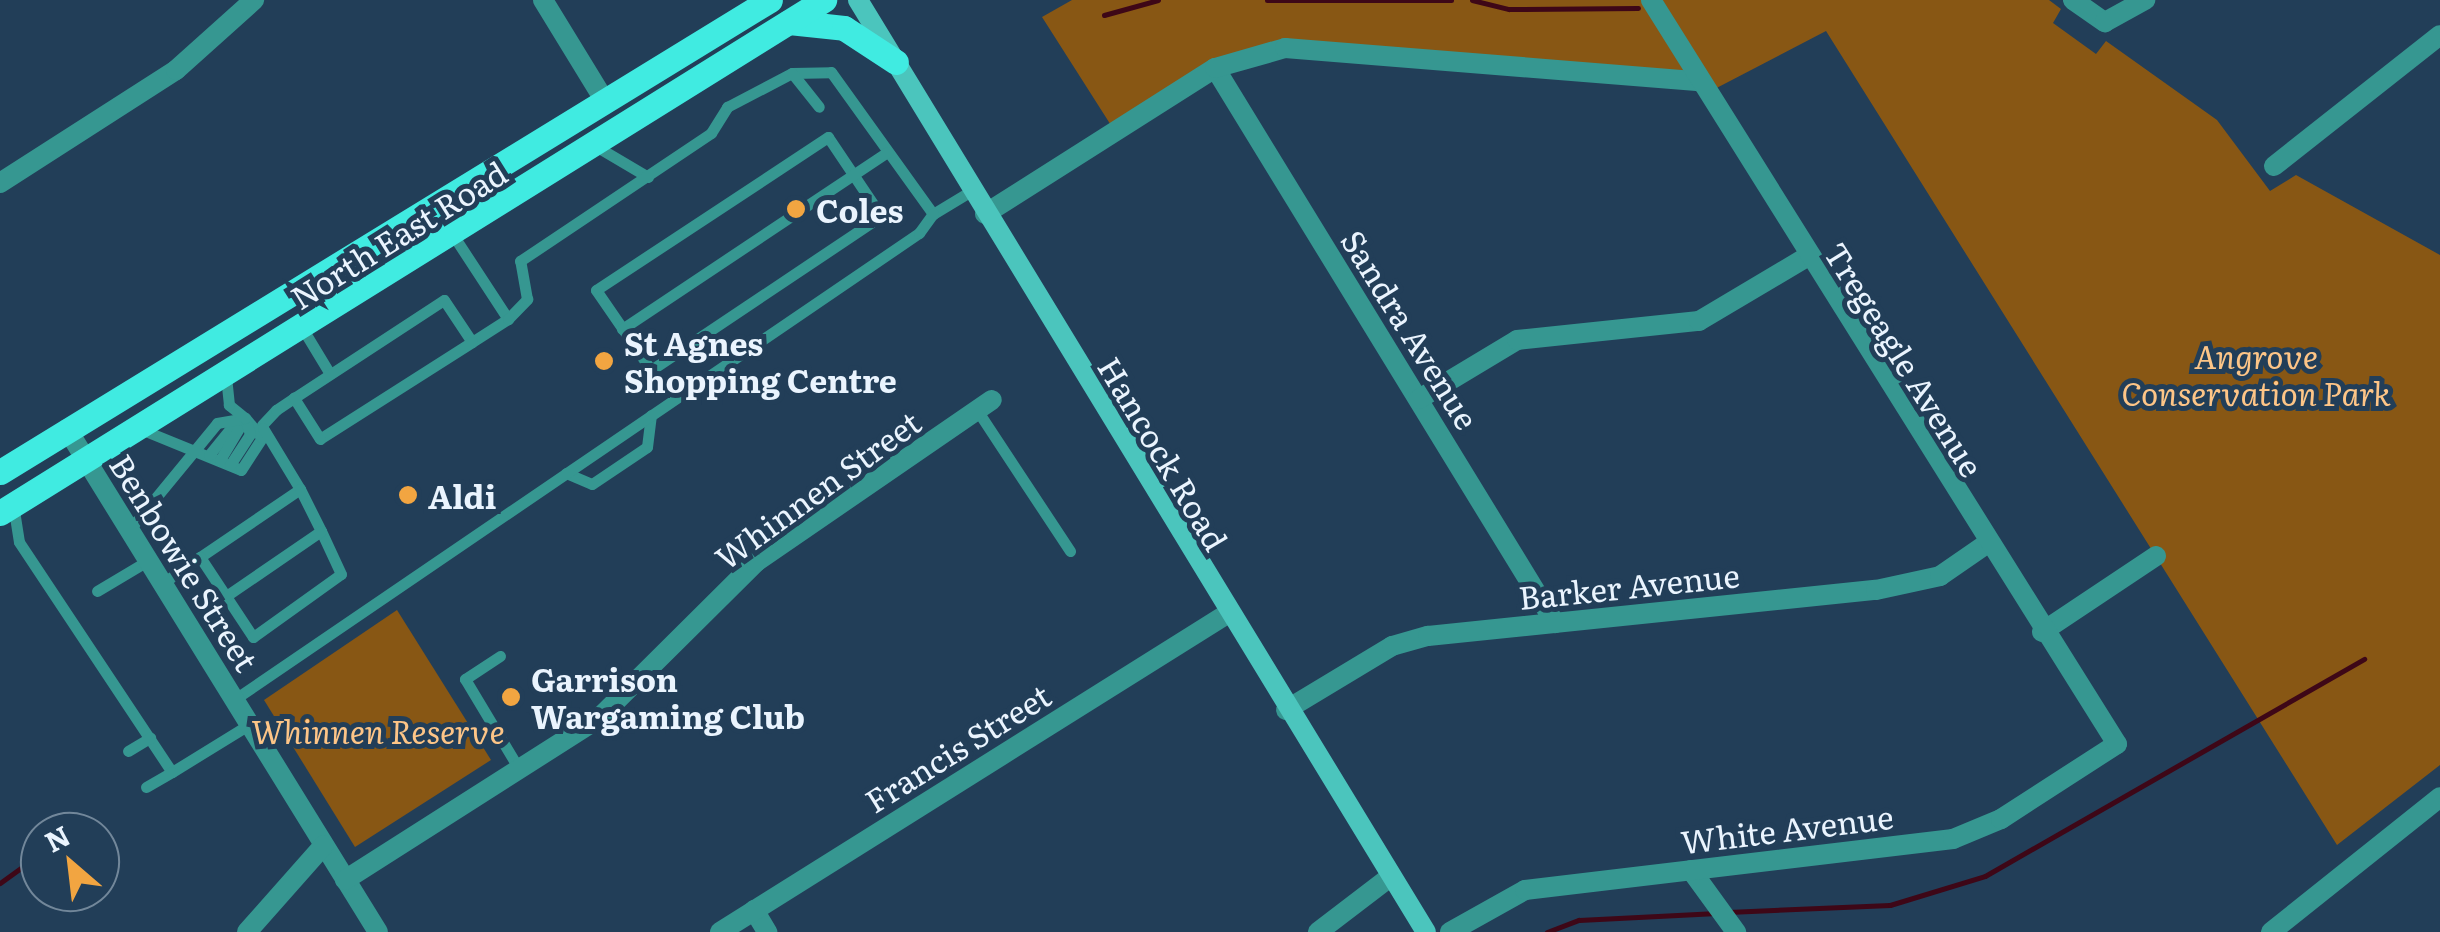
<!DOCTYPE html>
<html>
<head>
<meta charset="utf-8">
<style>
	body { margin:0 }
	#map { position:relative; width:2440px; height:932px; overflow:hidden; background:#223e58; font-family:Literata,serif }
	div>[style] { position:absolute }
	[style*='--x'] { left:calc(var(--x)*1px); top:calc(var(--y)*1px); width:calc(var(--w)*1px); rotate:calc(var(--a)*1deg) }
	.green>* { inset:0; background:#885714 }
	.stream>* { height:5px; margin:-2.5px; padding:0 2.5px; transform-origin:2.5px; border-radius:2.5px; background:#3e0717 }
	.service>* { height:11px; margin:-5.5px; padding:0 5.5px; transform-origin:5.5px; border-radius:5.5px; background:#369791 }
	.minor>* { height:20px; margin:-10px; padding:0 10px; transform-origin:10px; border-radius:10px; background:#369791 }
	.secondary>* { height:20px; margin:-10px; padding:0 10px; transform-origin:10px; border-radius:10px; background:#4bc5bd }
	.primary>* { height:25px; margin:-12.5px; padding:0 12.5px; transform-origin:12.5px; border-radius:12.5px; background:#40ebe1 }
	.dots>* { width:28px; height:28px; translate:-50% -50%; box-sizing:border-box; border:5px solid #223e58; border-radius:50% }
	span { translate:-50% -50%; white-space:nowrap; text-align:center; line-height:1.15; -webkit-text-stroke:10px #223e58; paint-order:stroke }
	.poi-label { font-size:32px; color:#eaf4fe; font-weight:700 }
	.left { translate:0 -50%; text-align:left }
	.street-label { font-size:32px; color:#eaf4fe }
	.park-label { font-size:32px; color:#fdc587; font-style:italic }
	.north { position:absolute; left:20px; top:812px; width:100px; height:100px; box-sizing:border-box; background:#223e58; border:2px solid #72879a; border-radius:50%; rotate:332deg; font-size:28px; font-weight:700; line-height:40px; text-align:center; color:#eaf4fe }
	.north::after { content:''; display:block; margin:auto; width:35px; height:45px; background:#f2a541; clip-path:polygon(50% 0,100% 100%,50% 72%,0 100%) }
</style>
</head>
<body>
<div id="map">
	<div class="green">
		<i style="clip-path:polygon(1072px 0,2049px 0,2061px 9px,2053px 23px,2096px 54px,2106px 41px,2217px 120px,2270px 191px,2296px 175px,2440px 255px,2440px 765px,2337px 845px,1826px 31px,1705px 94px,1698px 81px,1327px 48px,1237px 60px,1114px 130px,1042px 17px)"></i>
		<i style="clip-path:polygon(397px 610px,491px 760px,355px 847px,264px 700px)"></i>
	</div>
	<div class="stream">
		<i style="--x:1267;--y:0;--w:184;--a:0"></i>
		<i style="--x:1472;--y:0;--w:38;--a:14"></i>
		<i style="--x:1509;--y:9;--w:129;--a:-0.4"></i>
		<i style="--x:1104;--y:15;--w:56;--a:-15.5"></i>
		<i style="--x:0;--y:883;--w:49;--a:-35.9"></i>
		<i style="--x:1728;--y:912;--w:162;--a:-2.5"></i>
		<i style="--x:1890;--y:905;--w:99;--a:-17"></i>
		<i style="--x:1985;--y:876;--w:437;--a:-29.8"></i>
		<i style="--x:1547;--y:932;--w:34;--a:-21"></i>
		<i style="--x:1579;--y:920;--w:138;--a:-2.9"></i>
	</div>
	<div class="service">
		<i style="--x:792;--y:73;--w:39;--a:-1"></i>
		<i style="--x:831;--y:72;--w:175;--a:54.3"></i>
		<i style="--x:933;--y:214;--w:44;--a:-31.2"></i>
		<i style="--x:828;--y:137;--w:95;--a:56.1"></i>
		<i style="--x:881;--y:216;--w:277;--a:146.2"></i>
		<i style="--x:651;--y:370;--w:97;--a:-124.5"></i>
		<i style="--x:596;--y:290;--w:278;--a:-33.4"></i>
		<i style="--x:599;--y:148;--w:57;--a:30.6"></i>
		<i style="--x:455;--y:238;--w:97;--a:56.8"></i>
		<i style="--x:508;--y:319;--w:43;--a:147.4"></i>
		<i style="--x:508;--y:319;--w:28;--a:-46"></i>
		<i style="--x:527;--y:299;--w:39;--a:-100"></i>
		<i style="--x:520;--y:261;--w:230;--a:-33.8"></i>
		<i style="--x:711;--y:133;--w:31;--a:-58"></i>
		<i style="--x:727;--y:107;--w:73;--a:-27.6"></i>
		<i style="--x:792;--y:73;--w:43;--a:51.5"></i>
		<i style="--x:622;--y:329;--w:319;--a:-33.7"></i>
		<i style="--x:304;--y:331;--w:50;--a:58.8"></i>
		<i style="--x:977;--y:410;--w:169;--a:56.6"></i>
		<i style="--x:262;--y:425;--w:21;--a:-47"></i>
		<i style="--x:276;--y:410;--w:22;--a:-34"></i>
		<i style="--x:294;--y:398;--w:179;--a:-33.2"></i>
		<i style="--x:444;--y:300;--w:50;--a:56.3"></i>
		<i style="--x:472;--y:342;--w:180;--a:147.5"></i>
		<i style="--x:320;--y:439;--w:49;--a:-122.4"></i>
		<i style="--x:138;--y:428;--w:111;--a:22.2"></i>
		<i style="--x:241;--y:470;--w:38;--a:-57"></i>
		<i style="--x:262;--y:438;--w:26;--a:-130"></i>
		<i style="--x:263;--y:428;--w:71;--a:58.8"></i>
		<i style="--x:209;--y:455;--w:40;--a:-51"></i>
		<i style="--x:220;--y:460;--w:49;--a:-59.2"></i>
		<i style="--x:230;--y:465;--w:37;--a:-57"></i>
		<i style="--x:250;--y:434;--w:13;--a:-108"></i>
		<i style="--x:566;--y:473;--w:28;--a:23"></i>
		<i style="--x:592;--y:484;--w:66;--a:-33.9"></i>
		<i style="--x:647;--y:447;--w:32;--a:-83"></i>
		<i style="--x:13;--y:504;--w:38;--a:81"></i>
		<i style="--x:19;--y:542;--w:276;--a:56.4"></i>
		<i style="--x:172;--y:772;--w:92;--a:-31.6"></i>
		<i style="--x:130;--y:529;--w:137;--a:-50.6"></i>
		<i style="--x:217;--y:423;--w:28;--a:-10"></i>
		<i style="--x:245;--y:418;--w:21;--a:-141"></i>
		<i style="--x:229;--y:405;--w:29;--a:-96"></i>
		<i style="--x:200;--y:557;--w:121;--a:-34.2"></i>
		<i style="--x:300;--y:489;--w:47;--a:63.4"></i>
		<i style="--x:163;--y:583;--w:45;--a:-35.1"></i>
		<i style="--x:200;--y:557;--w:96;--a:56.5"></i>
		<i style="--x:253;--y:637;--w:108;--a:-35.6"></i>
		<i style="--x:341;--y:574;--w:47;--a:-114.9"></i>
		<i style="--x:321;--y:531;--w:115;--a:145.6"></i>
		<i style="--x:97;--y:591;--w:61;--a:-30.8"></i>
		<i style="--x:500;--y:656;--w:42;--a:146.7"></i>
		<i style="--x:465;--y:679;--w:105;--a:59"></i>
		<i style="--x:235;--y:699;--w:828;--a:-34.27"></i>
		<i style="--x:919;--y:233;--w:24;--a:-54"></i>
		<i style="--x:128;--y:751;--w:26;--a:-31"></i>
		<i style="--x:146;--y:787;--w:30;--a:-30"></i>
	</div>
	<div class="minor">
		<i style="--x:543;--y:0;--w:121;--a:58.5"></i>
		<i style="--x:2073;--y:0;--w:39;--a:35"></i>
		<i style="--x:2105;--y:22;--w:46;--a:-28.8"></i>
		<i style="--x:1215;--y:68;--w:651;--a:58.51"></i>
		<i style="--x:2274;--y:166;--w:211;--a:-38.3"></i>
		<i style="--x:0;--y:183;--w:209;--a:-32.7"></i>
		<i style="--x:176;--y:70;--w:105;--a:-41.9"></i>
		<i style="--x:985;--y:214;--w:272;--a:-32.4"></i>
		<i style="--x:1215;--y:68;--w:73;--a:-15.9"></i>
		<i style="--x:1285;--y:48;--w:413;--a:4.6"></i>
		<i style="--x:1419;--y:399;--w:114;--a:-31"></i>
		<i style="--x:1517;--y:340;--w:183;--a:-6"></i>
		<i style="--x:1699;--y:321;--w:126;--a:-30.7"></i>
		<i style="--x:67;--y:429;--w:591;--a:58.27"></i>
		<i style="--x:2042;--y:632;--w:137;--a:-33.7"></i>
		<i style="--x:1286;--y:710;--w:124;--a:-31.1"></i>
		<i style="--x:1392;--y:646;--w:37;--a:-16"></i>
		<i style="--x:1428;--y:636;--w:450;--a:-5.9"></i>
		<i style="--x:1876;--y:590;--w:66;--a:-12.3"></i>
		<i style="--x:1940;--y:576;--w:55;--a:-34.6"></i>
		<i style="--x:1691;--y:870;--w:77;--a:54"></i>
		<i style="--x:345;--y:880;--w:300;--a:-32.5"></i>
		<i style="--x:598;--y:719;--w:223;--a:-44.8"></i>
		<i style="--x:756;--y:562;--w:286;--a:-34.5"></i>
		<i style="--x:754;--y:910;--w:26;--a:59"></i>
		<i style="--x:247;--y:932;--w:116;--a:-48.5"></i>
		<i style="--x:720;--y:932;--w:598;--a:-32.1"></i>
		<i style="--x:1318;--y:932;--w:91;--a:-37.4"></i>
		<i style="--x:1450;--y:932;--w:86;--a:-29.2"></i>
		<i style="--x:1525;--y:890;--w:431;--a:-6.8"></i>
		<i style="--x:1953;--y:839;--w:52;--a:-22.6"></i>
		<i style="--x:2001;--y:819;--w:138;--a:-32.9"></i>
		<i style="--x:2117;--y:744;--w:878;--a:-122.06"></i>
		<i style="--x:2271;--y:932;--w:216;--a:-38.6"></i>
	</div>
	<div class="secondary">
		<i style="--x:858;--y:0;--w:1091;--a:58.64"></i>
	</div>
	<div class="primary">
		<i style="--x:789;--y:22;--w:55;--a:6.2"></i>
		<i style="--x:844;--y:28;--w:62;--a:33.2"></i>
		<i style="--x:0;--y:472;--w:903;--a:-31.51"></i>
		<i style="--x:0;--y:513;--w:971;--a:-31.91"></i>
	</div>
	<div class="dots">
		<i style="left:796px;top:209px;background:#f2a541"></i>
		<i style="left:604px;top:361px;background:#f2a541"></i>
		<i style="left:408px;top:495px;background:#f2a541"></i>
		<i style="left:511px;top:697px;background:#f2a541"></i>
	</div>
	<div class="poi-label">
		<span class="left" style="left:816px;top:209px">Coles</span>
		<span class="left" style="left:624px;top:361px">St Agnes<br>Shopping Centre</span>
		<span class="left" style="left:428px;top:495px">Aldi</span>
		<span class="left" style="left:531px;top:697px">Garrison<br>Wargaming Club</span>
	</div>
	<div class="street-label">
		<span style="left:398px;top:234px;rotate:-32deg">North East Road</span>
		<span style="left:1411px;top:329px;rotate:58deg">Sandra Avenue</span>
		<span style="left:1905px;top:359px;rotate:58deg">Tregeagle Avenue</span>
		<span style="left:1164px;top:453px;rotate:59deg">Hancock Road</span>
		<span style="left:817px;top:489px;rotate:-36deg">Whinnen Street</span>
		<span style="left:185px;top:562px;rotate:58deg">Benbowie Street</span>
		<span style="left:1629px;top:585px;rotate:-6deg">Barker Avenue</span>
		<span style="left:957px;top:747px;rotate:-32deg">Francis Street</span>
		<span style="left:1787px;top:828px;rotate:-7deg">White Avenue</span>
	</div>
	<div class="park-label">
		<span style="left:2256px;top:374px">Angrove<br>Conservation Park</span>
		<span style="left:378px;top:730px">Whinnen Reserve</span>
	</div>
	<div class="north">N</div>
</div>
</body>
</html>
